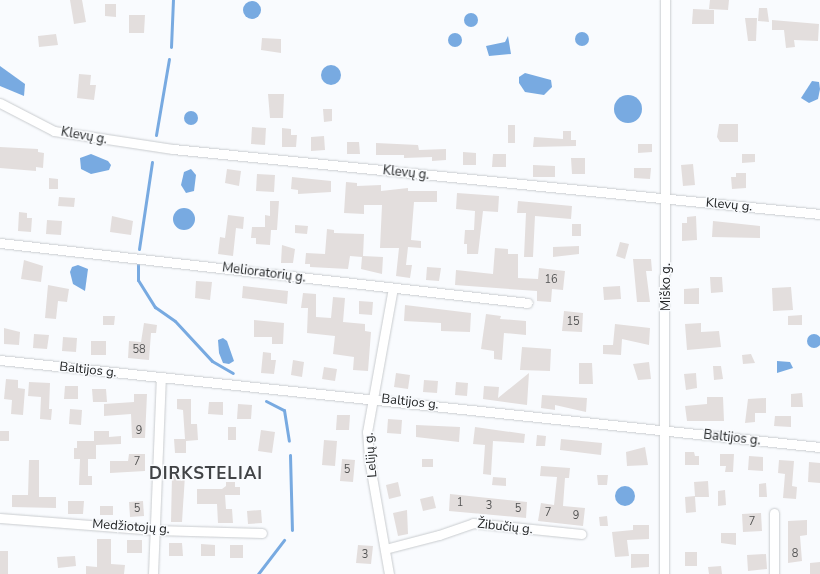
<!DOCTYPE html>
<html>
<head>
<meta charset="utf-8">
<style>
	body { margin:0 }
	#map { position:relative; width:820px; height:574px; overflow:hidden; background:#f9fbfe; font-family:"Nunito Sans",sans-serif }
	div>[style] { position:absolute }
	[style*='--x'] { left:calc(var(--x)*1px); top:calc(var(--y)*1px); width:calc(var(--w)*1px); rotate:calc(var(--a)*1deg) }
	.water>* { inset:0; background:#78aae1 }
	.round { border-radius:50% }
	.stream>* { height:3px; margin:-1.5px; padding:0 1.5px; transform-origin:1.5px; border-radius:1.5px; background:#78aae1 }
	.building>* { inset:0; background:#e3dedd }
	.roads { filter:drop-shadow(0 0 1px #c9cccf) drop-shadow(0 0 1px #c9cccf) }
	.minor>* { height:9px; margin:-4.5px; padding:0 4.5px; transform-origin:4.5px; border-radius:4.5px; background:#fff }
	span { translate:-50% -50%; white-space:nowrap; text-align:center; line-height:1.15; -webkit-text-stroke:3px #f9fbfe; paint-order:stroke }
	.number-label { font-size:11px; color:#545454 }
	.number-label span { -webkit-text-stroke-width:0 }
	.street-label { font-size:13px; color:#242627 }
	.district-label { font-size:17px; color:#414346; font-weight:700; letter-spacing:1px }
</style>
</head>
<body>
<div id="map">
	<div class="water">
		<i class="round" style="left:243px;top:1px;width:18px;height:18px"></i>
		<i class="round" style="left:464px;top:13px;width:14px;height:14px"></i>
		<i class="round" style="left:575px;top:32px;width:14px;height:14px"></i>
		<i class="round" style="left:448px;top:33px;width:14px;height:14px"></i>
		<i style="clip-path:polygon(508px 36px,511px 54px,489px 56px,486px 46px,505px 42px)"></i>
		<i class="round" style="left:321px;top:65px;width:20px;height:20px"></i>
		<i style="clip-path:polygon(0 66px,25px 84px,24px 96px,0 86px)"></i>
		<i style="clip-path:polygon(525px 73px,551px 80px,552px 87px,544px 95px,525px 92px,519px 83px,519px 77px)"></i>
		<i style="clip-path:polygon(812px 81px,819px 82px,820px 89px,818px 99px,809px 103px,801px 98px)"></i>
		<i class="round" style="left:614px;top:95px;width:28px;height:28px"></i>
		<i class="round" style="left:184px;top:111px;width:14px;height:14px"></i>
		<i style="clip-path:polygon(91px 154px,108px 161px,111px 165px,109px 170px,91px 174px,81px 169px,80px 158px)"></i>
		<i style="clip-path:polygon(191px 169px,196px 175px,194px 191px,186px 193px,181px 185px,184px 172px)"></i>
		<i class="round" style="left:173px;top:208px;width:22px;height:22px"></i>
		<i style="clip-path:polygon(78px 265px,88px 269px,85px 291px,73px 284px,70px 272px,72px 267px)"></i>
		<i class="round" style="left:807px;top:334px;width:14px;height:14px"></i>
		<i style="clip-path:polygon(223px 338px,227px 341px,234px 361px,229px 364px,223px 363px,219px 353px,218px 340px)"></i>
		<i style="clip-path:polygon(777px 361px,790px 362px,793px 368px,777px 373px)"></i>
		<i class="round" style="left:615px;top:486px;width:20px;height:20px"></i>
	</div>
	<div class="stream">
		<i style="--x:171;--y:47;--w:47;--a:-87.6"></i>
		<i style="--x:156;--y:135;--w:77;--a:-80.3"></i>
		<i style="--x:139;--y:249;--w:88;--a:-81.5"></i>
		<i style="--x:138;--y:264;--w:16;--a:90"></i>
		<i style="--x:138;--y:280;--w:32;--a:58"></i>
		<i style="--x:155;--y:307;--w:24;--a:35"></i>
		<i style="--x:175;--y:321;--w:54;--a:47.2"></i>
		<i style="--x:212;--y:361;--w:24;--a:30"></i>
		<i style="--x:266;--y:401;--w:20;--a:27"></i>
		<i style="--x:284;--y:410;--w:31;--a:81"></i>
		<i style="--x:290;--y:455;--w:75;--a:88.5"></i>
		<i style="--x:258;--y:574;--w:43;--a:-52.6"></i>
	</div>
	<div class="building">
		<i style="clip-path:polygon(70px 0,82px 0,86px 22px,74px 24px)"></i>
		<i style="clip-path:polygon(710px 0,729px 0,728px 10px,709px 9px)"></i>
		<i style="clip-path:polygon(105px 4px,116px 4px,116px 17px,105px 16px)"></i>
		<i style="clip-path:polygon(759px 8px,767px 8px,769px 22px,758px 21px)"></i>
		<i style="clip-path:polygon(693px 9px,714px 10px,714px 24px,692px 24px)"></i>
		<i style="clip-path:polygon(129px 15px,145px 15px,144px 33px,129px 33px)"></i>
		<i style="clip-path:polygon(745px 18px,757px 18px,756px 41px,748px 41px)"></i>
		<i style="clip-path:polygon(772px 20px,819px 24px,818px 41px,794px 40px,795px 47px,786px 48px,784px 30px,772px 30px)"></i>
		<i style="clip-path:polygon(56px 34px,58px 45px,39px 47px,38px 36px)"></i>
		<i style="clip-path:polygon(262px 38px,281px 39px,281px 53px,261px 50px)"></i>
		<i style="clip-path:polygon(79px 74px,91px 75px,90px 85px,96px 85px,94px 100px,77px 98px)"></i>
		<i style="clip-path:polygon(268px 94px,284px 94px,283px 118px,270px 118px)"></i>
		<i style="clip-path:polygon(323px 109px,332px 109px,332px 121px,324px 122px)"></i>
		<i style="clip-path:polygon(719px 124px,738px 124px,738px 142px,720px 142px,717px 137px)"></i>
		<i style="clip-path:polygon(508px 125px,515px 125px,515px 143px,508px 143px)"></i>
		<i style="clip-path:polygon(252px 127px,266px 128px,265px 145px,251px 144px)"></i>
		<i style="clip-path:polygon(282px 128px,291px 129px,291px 135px,297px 135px,296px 147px,282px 147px)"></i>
		<i style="clip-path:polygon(563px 131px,571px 131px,571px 140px,576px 140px,576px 146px,533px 147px,534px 137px,563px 139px)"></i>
		<i style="clip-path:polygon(324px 136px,325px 150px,311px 151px,311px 137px)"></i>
		<i style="clip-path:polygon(347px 142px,359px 142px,360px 154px,347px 154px)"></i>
		<i style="clip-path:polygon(376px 143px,418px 145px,419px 150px,446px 149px,446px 160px,432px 161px,432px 157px,404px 158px,404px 155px,376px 155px)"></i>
		<i style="clip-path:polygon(638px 144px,652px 144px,652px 152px,638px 153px)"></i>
		<i style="clip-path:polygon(0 147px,38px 149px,38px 152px,44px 153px,43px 168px,36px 167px,36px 171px,0 168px)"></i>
		<i style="clip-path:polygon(463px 152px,476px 153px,476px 165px,463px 165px)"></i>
		<i style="clip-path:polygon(493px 154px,506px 154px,506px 167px,492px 167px)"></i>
		<i style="clip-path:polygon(742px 154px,755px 154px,755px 162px,742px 163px)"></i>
		<i style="clip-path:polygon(571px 158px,585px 158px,585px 174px,572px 174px)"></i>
		<i style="clip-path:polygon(693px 164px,695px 185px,683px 186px,681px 165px)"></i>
		<i style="clip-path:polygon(533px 165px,555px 166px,555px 177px,533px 177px)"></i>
		<i style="clip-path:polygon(634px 168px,651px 168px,650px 179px,634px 178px)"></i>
		<i style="clip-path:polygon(227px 169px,241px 171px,239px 186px,225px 183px)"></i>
		<i style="clip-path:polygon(736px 173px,746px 173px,746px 188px,732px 189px,731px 177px,736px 177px)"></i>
		<i style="clip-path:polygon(257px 174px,275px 175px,274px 192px,256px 191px)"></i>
		<i style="clip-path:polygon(292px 177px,331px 181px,331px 192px,298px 194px,298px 190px,291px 189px)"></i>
		<i style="clip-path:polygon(49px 178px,58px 179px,58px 189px,49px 189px)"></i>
		<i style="clip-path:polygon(346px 182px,357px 183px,357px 186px,381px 185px,381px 191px,408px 188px,408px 191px,437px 191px,437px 202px,414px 202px,411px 240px,421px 241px,421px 248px,408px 247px,406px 265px,412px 265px,410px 278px,396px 276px,399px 248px,380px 248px,382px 205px,364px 205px,364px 214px,344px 213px)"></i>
		<i style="clip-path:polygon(457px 193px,499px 196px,498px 212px,483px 211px,478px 254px,467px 254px,467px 244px,464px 244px,465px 230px,474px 230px,475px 211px,456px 209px)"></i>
		<i style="clip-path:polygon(59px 197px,75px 198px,74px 207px,58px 206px)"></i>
		<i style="clip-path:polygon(270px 201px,279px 201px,277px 230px,271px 230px,270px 245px,256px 244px,256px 238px,251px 238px,252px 227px,265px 227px,265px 215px,270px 216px)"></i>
		<i style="clip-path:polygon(518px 201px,572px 206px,571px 219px,535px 216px,533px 257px,524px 257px,526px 213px,517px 213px)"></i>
		<i style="clip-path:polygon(19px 212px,27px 213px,27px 218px,32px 218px,31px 232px,18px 231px)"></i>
		<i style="clip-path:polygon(228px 215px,244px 217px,243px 229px,236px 228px,233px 256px,218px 254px,220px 237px,225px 238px)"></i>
		<i style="clip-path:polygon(112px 216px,133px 221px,131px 235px,110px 232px)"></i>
		<i style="clip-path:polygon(696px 216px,697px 240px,682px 241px,682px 223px,687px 223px,687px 217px)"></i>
		<i style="clip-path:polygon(47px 220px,62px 221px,61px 235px,46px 234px)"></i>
		<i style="clip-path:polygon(713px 221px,760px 226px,760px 238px,712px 237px)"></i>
		<i style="clip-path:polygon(572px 224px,581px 224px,581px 236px,572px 236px)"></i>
		<i style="clip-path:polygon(295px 225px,308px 226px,307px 234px,295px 233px)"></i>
		<i style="clip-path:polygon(327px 229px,334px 230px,334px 233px,364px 234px,363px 256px,383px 257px,382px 274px,361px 269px,362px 257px,350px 256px,348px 269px,310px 267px,310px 264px,305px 264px,306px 253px,325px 254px)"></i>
		<i style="clip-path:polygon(620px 242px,629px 244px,625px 259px,616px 256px)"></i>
		<i style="clip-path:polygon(282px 245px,295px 249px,293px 263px,281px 263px)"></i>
		<i style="clip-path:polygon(579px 246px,579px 254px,553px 257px,553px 247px)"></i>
		<i style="clip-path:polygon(495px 248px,508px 249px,508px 254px,518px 254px,518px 278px,538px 279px,539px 268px,565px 271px,563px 290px,552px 289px,551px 302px,537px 301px,537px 291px,455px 285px,456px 270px,493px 274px)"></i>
		<i style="clip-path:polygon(633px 259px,651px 259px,652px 271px,646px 271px,650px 302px,637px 302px)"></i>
		<i style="clip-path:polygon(24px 260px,43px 266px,41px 282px,21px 279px)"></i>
		<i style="clip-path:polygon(427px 267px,441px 268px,439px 281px,426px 280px)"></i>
		<i style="clip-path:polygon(710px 277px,722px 277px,723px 292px,711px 293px)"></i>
		<i style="clip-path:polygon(196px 281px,212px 282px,210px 300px,195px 298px)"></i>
		<i style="clip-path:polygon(48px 285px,69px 289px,67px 302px,58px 301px,56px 319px,45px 318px)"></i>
		<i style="clip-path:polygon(243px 286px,288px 291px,287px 304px,242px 298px)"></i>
		<i style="clip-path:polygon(620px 286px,621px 299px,604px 300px,603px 287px)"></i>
		<i style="clip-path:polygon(791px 287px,793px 310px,773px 311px,772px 288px)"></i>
		<i style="clip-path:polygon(699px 288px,699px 304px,684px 304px,684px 289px)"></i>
		<i style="clip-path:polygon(303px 293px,316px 294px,316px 317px,331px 318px,333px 297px,345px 298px,343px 322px,365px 324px,365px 331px,371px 332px,368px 371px,353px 370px,354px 357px,333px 354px,335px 336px,307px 333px,308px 308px,301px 308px)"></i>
		<i style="clip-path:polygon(359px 301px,373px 302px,372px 315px,359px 314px)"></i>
		<i style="clip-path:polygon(405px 305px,471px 313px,470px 332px,441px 331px,441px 323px,404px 321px)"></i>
		<i style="clip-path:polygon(564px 311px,583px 313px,582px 332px,562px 331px)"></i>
		<i style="clip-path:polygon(486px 314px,501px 316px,500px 319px,526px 321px,526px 335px,504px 333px,502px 360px,494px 359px,494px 351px,481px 349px)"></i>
		<i style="clip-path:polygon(802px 315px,802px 325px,788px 325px,788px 316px)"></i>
		<i style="clip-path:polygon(103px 316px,115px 316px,114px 325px,103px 325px)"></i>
		<i style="clip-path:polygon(254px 320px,284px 323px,283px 344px,272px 344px,272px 337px,254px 337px)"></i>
		<i style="clip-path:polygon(144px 323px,157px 325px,156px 333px,151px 333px,149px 360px,128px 358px,129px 341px,141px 342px)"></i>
		<i style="clip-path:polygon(701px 323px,701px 332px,719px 331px,721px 347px,687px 350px,685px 324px)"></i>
		<i style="clip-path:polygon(615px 324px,650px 328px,649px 345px,622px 339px,621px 355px,603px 354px,603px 345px,613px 345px)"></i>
		<i style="clip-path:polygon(4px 328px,20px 332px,19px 345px,4px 344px)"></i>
		<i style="clip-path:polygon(34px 334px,49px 335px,47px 349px,33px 348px)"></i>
		<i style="clip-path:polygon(63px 337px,77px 338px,76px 352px,62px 351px)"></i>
		<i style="clip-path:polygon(91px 341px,106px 341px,106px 355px,91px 355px)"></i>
		<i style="clip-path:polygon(522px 347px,551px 349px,550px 371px,520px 370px)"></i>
		<i style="clip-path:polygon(263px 352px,271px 353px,271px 360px,276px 360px,274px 374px,261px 373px)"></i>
		<i style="clip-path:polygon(751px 354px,755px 363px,743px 364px,742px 355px)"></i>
		<i style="clip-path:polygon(293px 360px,304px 362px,302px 377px,291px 375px)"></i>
		<i style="clip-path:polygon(649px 362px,651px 379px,638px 380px,633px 364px)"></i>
		<i style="clip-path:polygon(579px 363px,592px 363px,593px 384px,579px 384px)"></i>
		<i style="clip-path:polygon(713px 366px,721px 366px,723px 379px,714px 380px)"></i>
		<i style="clip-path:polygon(324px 367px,337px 369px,335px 381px,322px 379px)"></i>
		<i style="clip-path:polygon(396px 373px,410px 375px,408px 389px,394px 387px)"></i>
		<i style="clip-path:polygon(529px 373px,527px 405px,483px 399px,484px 386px,499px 387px,498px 398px)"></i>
		<i style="clip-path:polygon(696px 373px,697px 388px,686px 390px,684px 374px)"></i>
		<i style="clip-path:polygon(6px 379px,18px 380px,18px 388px,25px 389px,23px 415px,11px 414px,12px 400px,4px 399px)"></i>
		<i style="clip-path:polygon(424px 380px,438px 381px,437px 393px,423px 392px)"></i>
		<i style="clip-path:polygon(29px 382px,50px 383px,49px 409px,52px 409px,51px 420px,40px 419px,41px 397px,28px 396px)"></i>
		<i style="clip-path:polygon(456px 382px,468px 383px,467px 396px,455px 395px)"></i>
		<i style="clip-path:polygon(65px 386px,78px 386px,78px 399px,64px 399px)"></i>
		<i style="clip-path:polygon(92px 389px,106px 389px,107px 402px,93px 402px)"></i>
		<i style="clip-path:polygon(802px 393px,803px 407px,791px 407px,791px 394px)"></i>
		<i style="clip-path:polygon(134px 394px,147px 394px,145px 438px,132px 438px,131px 414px,104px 416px,104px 404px,134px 402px)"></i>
		<i style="clip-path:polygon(542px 395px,587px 398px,586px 412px,555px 405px,555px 410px,541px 408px)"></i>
		<i style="clip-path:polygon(707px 397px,723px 397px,724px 421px,687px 421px,685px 406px,707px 404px)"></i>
		<i style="clip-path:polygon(766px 398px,766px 413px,755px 413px,755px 422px,745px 423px,748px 399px)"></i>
		<i style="clip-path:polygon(177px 399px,191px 399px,191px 424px,197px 424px,198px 440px,186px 441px,186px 453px,175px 453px,174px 439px,185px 439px,183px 410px,177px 409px)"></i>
		<i style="clip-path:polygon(209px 402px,223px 402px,223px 415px,208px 414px)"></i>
		<i style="clip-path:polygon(238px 404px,252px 405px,251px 419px,237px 419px)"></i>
		<i style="clip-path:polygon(70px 409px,82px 410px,81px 425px,69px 424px)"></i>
		<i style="clip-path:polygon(337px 415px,350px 415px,349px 430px,336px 430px)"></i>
		<i style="clip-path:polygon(775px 416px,791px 416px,791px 427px,774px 426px)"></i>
		<i style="clip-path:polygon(388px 419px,402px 420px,401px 434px,387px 433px)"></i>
		<i style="clip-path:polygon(416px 425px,460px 427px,459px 442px,416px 437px)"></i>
		<i style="clip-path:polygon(228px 427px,236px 427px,236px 440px,228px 440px)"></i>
		<i style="clip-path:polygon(475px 427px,525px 434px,524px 443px,493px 441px,491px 475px,483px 474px,485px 445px,473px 444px)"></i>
		<i style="clip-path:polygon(261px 430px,275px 432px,272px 453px,258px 451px)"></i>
		<i style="clip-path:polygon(0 431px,9px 431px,9px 441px,0 441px)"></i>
		<i style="clip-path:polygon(94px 431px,109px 431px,109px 437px,121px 436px,121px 444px,96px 445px,96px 459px,88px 459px,88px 476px,92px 476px,92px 485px,79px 485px,80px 459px,74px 459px,74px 448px,77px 448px,77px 441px,94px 441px)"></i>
		<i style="clip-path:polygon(537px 435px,546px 436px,545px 446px,536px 446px)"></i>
		<i style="clip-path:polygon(561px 439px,602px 443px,601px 455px,560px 450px)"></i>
		<i style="clip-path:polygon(324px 440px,337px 441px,335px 466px,322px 465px)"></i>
		<i style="clip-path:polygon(645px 447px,648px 465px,627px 466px,626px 452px)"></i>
		<i style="clip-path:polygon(685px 452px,694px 452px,695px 456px,699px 456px,699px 465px,685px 465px)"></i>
		<i style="clip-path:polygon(129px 454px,145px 454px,145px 471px,110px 473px,110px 461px,128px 461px)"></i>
		<i style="clip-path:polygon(720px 454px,734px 454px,733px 472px,725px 472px,726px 466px,720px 466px)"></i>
		<i style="clip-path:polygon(749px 456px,763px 457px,763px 471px,748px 470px)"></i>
		<i style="clip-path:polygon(342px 459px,355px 460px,353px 482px,340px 481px)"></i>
		<i style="clip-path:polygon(422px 459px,433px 459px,433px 467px,422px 467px)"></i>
		<i style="clip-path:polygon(29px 460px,39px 460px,39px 497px,56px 497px,56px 508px,12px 507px,12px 495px,28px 495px)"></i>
		<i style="clip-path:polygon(779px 460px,794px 461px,792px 486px,797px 487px,796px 499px,783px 498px,785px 474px,778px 473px)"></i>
		<i style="clip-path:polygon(809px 462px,820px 463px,820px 483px,808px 482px)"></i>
		<i style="clip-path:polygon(541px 466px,570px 468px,569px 478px,565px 478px,563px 506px,585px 508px,583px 526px,538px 521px,541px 503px,554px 505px,557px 477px,540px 476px)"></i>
		<i style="clip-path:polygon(185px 475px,182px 522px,171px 522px,172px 476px)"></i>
		<i style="clip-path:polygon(597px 475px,608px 475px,607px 485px,598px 485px)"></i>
		<i style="clip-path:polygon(493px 477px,506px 478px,506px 486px,492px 485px)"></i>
		<i style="clip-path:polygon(708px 481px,709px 497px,695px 497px,696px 512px,686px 513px,685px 497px,695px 496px,694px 482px)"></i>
		<i style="clip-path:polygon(226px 482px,235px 482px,235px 487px,240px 487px,240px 495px,225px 495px,226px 509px,232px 509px,233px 523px,218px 523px,217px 504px,197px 504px,197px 489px,222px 489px,226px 486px)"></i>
		<i style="clip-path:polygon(398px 482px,401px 496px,389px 499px,386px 485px)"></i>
		<i style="clip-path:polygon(766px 483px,767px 497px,759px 497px,759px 484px)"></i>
		<i style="clip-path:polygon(725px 490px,726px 505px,718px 506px,718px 491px)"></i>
		<i style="clip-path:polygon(450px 494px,527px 502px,526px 518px,449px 511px)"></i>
		<i style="clip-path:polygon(433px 496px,436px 508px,423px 511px,420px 499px)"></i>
		<i style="clip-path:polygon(68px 501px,84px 501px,83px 514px,68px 514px)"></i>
		<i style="clip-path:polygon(143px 501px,144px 516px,130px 517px,129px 502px)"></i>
		<i style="clip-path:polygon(100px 506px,113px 506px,113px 515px,100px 515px)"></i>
		<i style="clip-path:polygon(261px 510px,262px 523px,248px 524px,247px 511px)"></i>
		<i style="clip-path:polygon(407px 510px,408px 534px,398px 536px,393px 513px)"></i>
		<i style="clip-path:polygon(761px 513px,762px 531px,743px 532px,742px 514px)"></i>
		<i style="clip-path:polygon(607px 516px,608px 526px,600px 526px,599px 517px)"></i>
		<i style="clip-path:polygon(807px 520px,807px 535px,800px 536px,802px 561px,788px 563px,788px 521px)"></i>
		<i style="clip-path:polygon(633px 525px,649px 525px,649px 539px,627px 540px,629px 556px,615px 557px,612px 532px,633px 530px)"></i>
		<i style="clip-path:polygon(721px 533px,736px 533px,736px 545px,721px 543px)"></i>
		<i style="clip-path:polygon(97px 539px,111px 539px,111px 564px,125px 565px,124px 574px,86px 574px,86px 566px,97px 567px)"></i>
		<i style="clip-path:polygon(127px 540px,142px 540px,142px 553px,127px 553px)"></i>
		<i style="clip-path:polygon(169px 543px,182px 543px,183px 556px,169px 556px)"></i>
		<i style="clip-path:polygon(201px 544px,215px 545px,215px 556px,201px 556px)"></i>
		<i style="clip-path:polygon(230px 545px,243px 545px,243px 558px,230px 558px)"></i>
		<i style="clip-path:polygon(358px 545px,373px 546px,371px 564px,356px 563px)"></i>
		<i style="clip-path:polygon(0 551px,8px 551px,8px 574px,0 574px)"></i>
		<i style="clip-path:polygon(685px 552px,697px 552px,697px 566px,685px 566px)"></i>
		<i style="clip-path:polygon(631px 554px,649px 554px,649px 567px,631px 568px)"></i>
		<i style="clip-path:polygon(766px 554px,767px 569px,748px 571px,747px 555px)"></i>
		<i style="clip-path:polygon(75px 556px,76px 566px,58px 568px,57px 557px)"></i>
		<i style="clip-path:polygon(820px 562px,820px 574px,810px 574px,810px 563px)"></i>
		<i style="clip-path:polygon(721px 566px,722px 574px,709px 574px,708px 567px)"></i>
	</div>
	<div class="roads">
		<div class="minor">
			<i style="--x:0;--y:103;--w:61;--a:27.4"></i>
			<i style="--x:54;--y:131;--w:120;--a:8.6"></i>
			<i style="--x:173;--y:149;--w:650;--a:5.74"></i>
			<i style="--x:0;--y:243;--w:531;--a:6.48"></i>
			<i style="--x:0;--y:360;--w:825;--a:6.06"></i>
			<i style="--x:774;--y:513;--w:61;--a:90"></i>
			<i style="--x:0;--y:518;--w:155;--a:4.4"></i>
			<i style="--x:155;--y:530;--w:107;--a:1.6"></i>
			<i style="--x:385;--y:549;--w:56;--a:-14.5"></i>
			<i style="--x:439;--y:535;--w:36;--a:-19"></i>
			<i style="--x:473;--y:523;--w:109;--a:5.8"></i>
			<i style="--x:153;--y:574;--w:196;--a:-87.7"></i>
			<i style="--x:389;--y:574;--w:117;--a:-99.9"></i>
			<i style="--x:369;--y:459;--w:27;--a:-94"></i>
			<i style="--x:367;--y:432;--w:146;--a:-79.8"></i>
			<i style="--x:664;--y:574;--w:574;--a:-89.9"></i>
		</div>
	</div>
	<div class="number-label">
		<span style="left:551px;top:280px">16</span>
		<span style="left:573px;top:322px">15</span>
		<span style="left:139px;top:350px">58</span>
		<span style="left:139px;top:431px">9</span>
		<span style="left:137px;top:462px">7</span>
		<span style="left:347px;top:470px">5</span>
		<span style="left:460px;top:503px">1</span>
		<span style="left:489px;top:506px">3</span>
		<span style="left:137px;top:509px">5</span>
		<span style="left:518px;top:509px">5</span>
		<span style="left:548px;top:513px">7</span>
		<span style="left:576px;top:516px">9</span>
		<span style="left:752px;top:522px">7</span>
		<span style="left:795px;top:554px">8</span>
		<span style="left:365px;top:555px">3</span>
	</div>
	<div class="street-label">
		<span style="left:84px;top:136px;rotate:10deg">Klevų g.</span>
		<span style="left:406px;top:173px;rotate:6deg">Klevų g.</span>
		<span style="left:729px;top:205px;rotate:5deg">Klevų g.</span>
		<span style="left:264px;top:273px;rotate:7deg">Melioratorių g.</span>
		<span style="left:666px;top:287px;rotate:-90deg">Miško g.</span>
		<span style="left:88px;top:370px;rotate:6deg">Baltijos g.</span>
		<span style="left:410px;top:402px;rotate:6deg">Baltijos g.</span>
		<span style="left:732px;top:438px;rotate:6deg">Baltijos g.</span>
		<span style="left:371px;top:455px;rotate:-95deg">Lelijų g.</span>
		<span style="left:131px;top:527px;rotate:4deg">Medžiotojų g.</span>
		<span style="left:505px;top:527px;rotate:6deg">Žibučių g.</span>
	</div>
	<div class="district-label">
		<span style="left:206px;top:474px">DIRKSTELIAI</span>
	</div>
</div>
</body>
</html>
